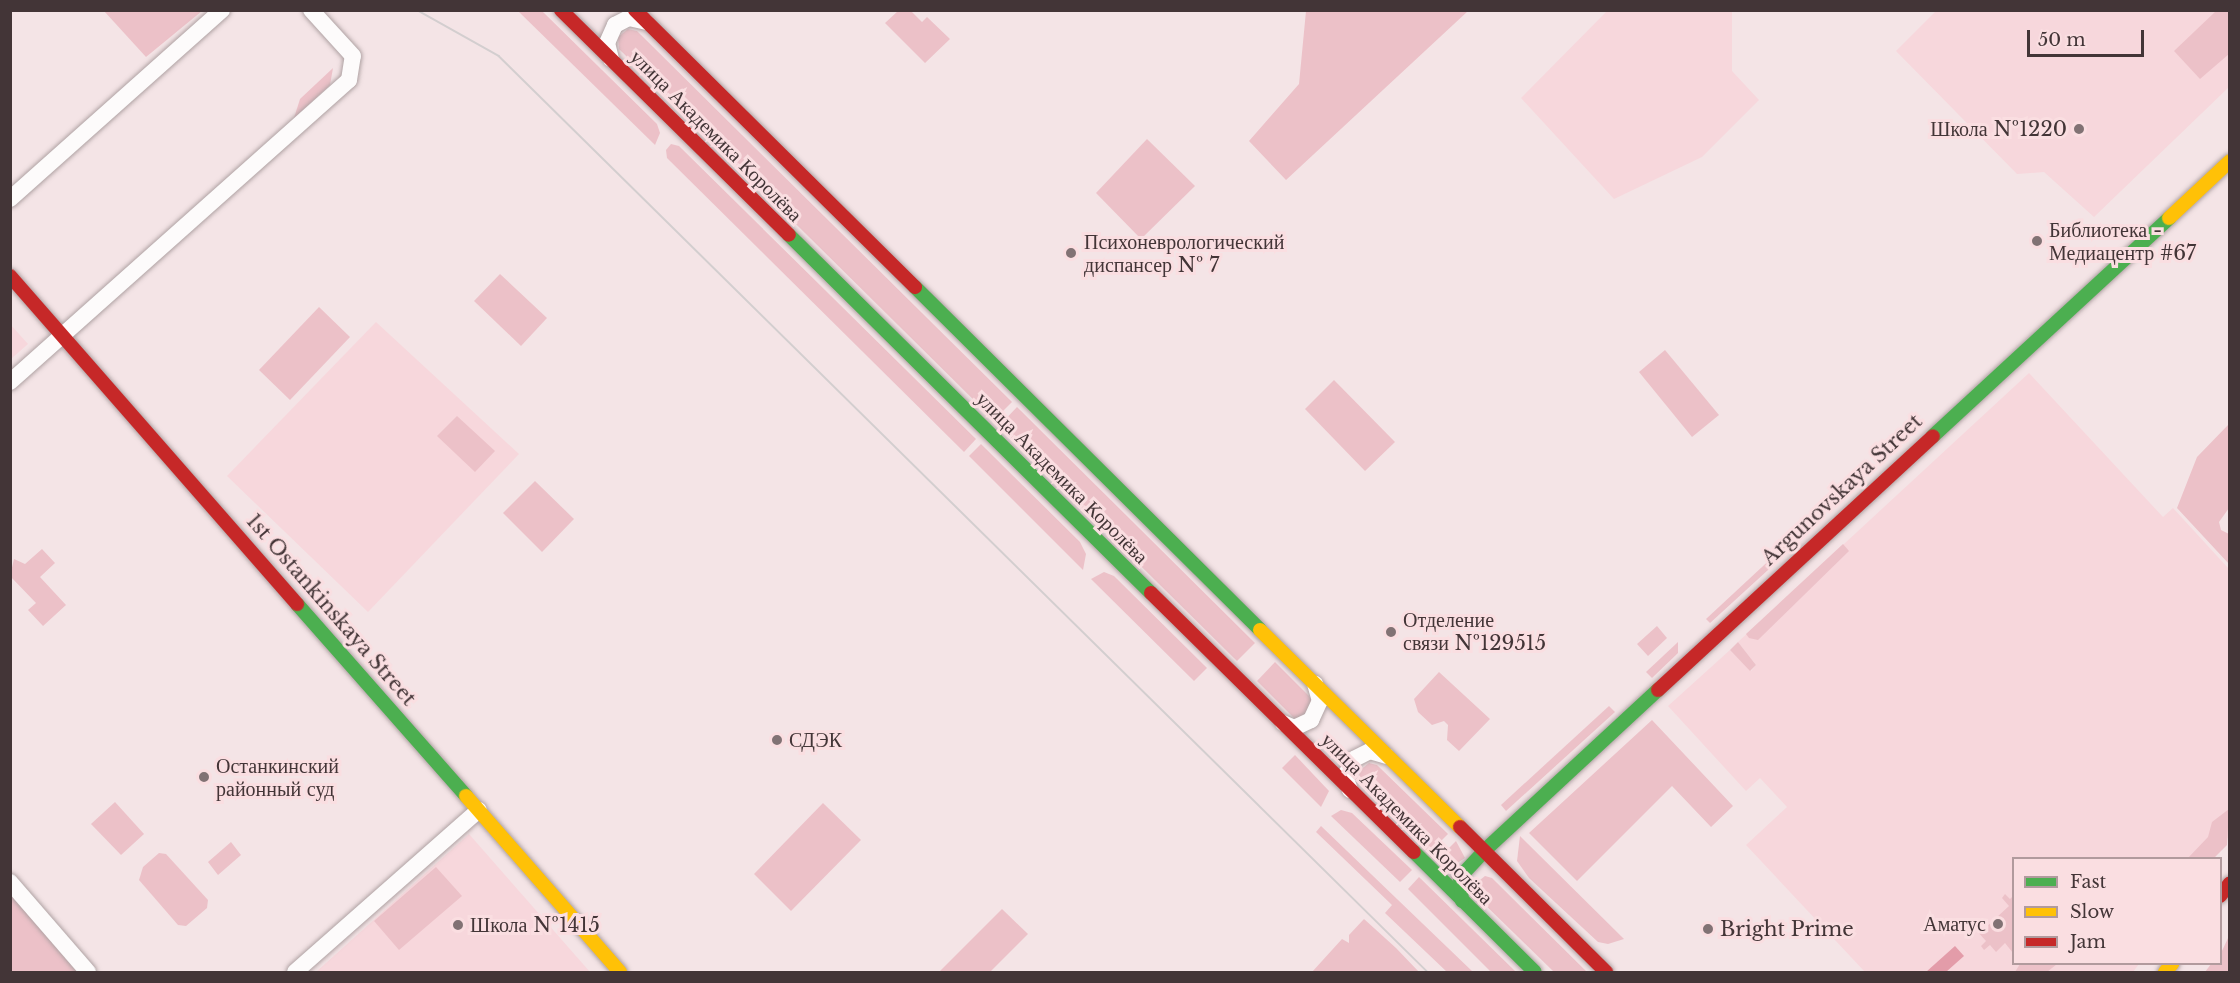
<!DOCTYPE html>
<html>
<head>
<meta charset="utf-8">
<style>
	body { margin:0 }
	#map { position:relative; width:2240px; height:983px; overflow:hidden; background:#f4e4e6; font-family:"Libre Baskerville",serif }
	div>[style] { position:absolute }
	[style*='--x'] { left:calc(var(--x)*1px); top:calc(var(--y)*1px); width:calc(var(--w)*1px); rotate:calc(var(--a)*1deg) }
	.built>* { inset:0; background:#f7d7dc }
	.green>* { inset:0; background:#ecc1c8 }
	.water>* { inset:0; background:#e39ca9 }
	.roads { filter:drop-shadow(0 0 2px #afa2a3) drop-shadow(0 0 2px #afa2a3) }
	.street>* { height:16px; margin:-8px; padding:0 8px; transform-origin:8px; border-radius:8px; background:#fdfbfb }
	.fast>* { height:14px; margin:-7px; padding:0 7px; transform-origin:7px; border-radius:7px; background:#4caf50 }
	.slow>* { height:14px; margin:-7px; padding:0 7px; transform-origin:7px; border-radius:7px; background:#ffc107 }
	.jam>* { height:14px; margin:-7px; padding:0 7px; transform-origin:7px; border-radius:7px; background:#c62828 }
	.tram>* { height:1.5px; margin:-0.75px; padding:0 0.75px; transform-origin:0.75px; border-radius:0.75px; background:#d3cecf }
	.dots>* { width:16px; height:16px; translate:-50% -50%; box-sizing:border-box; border:3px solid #fadee1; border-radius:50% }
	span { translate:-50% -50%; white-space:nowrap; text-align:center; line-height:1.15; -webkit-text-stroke:6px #fadee1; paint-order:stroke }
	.poi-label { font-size:20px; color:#433537 }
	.right { translate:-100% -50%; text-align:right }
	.left { translate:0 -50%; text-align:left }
	.street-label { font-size:20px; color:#433537 }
	.frame { position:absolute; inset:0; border:12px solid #433537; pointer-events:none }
	.legend { position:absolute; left:2012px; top:857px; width:210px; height:108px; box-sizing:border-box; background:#fadee1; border:2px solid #b19a9d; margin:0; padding:8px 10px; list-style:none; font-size:18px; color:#433537 }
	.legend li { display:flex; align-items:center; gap:12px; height:30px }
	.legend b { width:30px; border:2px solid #b19a9d }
	.scale { position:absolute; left:2027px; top:30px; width:117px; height:27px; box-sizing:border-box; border:3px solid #433537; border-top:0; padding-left:8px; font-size:18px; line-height:21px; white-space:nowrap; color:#433537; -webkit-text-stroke:4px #fadee1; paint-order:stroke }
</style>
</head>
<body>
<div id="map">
	<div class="built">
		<i style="clip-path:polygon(1732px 10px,1732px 71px,1759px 100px,1702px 157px,1614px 199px,1521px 98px,1607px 11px)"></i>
		<i style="clip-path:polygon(1936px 11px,2229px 11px,2229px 87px,2094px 217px,2044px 172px,2017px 174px,1896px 51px)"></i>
		<i style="clip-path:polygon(376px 322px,519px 454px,368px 612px,227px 476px)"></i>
		<i style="clip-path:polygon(10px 324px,28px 344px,11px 359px,10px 359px)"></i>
		<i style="clip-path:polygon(2029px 373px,2163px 517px,2173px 508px,2229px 569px,2229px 836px,2214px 858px,2014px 858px,2014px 964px,2139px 964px,2133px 972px,1865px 972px,1746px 845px,1787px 807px,1760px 778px,1746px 791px,1668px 706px,1730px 650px,1751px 671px,1756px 665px,1738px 642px)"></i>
		<i style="clip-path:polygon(469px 834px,590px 972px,316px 972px)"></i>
	</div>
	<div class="green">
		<i style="clip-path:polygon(104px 11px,202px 11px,146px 57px)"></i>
		<i style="clip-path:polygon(518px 11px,542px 11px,657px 124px,660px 133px,655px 145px)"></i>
		<i style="clip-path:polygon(898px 11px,911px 11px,922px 22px,927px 17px,950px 39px,925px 63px,885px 23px)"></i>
		<i style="clip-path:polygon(1306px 11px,1468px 11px,1286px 180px,1249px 141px,1299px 84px)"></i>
		<i style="clip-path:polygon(2216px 11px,2229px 11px,2229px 54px,2200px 79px,2174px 51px)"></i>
		<i style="clip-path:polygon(628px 29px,637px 31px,1012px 402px,994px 420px,619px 49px,618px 37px)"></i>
		<i style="clip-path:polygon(333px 68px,330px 85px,294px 118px,300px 99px)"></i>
		<i style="clip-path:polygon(1147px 139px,1195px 186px,1141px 239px,1096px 193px)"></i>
		<i style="clip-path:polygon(671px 144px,679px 146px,976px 439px,964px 452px,667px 158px,666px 150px)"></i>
		<i style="clip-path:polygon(500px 274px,547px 318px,521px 346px,474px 301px)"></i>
		<i style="clip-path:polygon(319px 307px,350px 337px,290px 400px,259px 370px)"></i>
		<i style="clip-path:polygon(1665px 350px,1719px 415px,1692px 437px,1639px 372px)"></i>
		<i style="clip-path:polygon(1334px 380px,1395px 442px,1365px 471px,1305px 409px)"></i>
		<i style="clip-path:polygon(1017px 407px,1255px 643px,1237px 661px,999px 426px)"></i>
		<i style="clip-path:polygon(457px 416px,495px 451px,475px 472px,437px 436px)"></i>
		<i style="clip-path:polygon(2229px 424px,2229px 508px,2219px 522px,2221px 530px,2229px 534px,2229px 564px,2177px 508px,2197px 457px)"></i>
		<i style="clip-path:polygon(981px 444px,1080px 542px,1086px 554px,1083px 570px,969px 456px)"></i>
		<i style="clip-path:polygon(535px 481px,574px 519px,542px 552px,503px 513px)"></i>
		<i style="clip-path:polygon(1791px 540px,1792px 548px,1710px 623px,1706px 619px)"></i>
		<i style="clip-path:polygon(1843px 544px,1849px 551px,1758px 640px,1749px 638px,1746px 634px)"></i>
		<i style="clip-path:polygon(42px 549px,55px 563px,40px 577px,66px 605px,43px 626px,28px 610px,36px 603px,10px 576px,14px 559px,25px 564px)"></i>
		<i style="clip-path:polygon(1104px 572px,1114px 576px,1207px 668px,1194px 681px,1091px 579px)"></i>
		<i style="clip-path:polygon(1657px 626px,1667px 638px,1648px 656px,1637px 644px)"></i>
		<i style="clip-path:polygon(1678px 642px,1678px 653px,1652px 678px,1646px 672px)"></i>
		<i style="clip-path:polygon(1738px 642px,1756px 665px,1750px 671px,1730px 650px)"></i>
		<i style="clip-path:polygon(1275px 662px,1313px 700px,1302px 721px,1294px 718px,1257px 681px)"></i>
		<i style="clip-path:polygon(1439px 672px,1490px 719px,1459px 751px,1447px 740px,1448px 725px,1444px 721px,1432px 725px,1418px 712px,1414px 699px)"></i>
		<i style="clip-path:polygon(1609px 706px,1615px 712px,1506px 811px,1501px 805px)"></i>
		<i style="clip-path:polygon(1652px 720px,1733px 806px,1711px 827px,1672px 786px,1577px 881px,1529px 833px)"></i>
		<i style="clip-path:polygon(1295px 755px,1329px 791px,1321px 807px,1282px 768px)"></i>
		<i style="clip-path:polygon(1369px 763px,1377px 765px,1448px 834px,1429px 853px,1360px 783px,1359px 771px)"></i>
		<i style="clip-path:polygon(115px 802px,144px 834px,121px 855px,91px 824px)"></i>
		<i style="clip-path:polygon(823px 803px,861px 840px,791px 911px,754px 874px)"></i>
		<i style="clip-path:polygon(2229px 809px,2227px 845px,2214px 858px,2188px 858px,2208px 837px,2212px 822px)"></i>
		<i style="clip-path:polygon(1341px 810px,1352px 813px,1412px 870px,1400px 882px,1331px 816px)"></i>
		<i style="clip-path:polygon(1321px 826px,1473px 972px,1447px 972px,1385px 913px,1392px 905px,1316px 832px)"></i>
		<i style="clip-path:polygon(1520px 836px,1624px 939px,1608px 944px,1598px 942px,1529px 878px,1517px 861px)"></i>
		<i style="clip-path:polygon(1456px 841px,1465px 858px,1448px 869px,1437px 860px)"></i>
		<i style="clip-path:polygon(231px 842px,241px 855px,218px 875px,208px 862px)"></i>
		<i style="clip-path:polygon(166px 854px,208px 900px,207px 908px,186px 926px,178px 925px,139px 880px,143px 867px,159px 853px)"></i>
		<i style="clip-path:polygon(436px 867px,462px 896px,399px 950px,374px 921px)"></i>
		<i style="clip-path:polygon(1485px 876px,1492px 878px,1587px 972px,1554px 972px,1476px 896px,1475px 884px)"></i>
		<i style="clip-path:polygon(1419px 877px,1516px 972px,1491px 972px,1408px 889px)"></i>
		<i style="clip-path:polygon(11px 894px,77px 972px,11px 972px)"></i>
		<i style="clip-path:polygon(2005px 894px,2010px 899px,2013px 896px,2013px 953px,2005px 943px,1996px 952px,1990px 945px,1984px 950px,1981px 946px,1986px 941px,1976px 930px,1983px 930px,2009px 906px,2002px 898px)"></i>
		<i style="clip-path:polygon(1002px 909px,1028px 934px,990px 972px,939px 972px)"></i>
		<i style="clip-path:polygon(1364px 919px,1396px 948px,1419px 972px,1312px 972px,1342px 939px,1349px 943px,1349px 935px)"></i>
		<i style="clip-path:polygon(2229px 936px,2229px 972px,2205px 972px,2211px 964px,2220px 964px,2221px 953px)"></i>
		<i style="clip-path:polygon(2020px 964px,2057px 964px,2047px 972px,2015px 972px)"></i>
	</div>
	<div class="water">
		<i style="clip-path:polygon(1955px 946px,1964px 956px,1946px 972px,1926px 972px)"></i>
	</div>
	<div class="roads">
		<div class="street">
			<i style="--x:611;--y:59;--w:16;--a:-104"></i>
			<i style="--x:607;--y:43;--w:20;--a:-66"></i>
			<i style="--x:615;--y:25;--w:16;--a:-27"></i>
			<i style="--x:629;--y:18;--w:17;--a:13"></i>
			<i style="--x:10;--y:199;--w:284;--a:-41.7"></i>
			<i style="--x:10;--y:382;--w:454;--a:-41.7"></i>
			<i style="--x:349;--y:80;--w:24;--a:-81"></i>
			<i style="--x:353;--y:56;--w:62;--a:-132.4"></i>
			<i style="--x:1283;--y:723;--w:12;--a:24"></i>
			<i style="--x:1294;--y:728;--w:19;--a:-25"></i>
			<i style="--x:1311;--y:720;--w:21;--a:-65"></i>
			<i style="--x:1320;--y:701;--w:18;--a:-106"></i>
			<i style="--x:1350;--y:790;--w:15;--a:-110"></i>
			<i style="--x:1345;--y:776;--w:19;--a:-62"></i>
			<i style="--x:1354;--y:759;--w:18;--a:-27"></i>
			<i style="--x:1370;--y:751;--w:17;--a:17"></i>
			<i style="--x:10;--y:882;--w:119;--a:49.1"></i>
			<i style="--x:295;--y:972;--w:245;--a:-41.4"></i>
		</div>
		<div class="fast">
			<i style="--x:789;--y:235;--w:509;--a:44.68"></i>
			<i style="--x:915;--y:287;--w:486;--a:44.8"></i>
			<i style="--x:1933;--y:436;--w:321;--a:-42.7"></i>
			<i style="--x:297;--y:604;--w:256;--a:48.6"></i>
			<i style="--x:1414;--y:852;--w:170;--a:44.8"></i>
			<i style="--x:1462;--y:901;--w:24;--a:-95"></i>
			<i style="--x:1460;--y:877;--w:35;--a:-47"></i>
			<i style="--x:1484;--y:851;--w:237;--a:-42.8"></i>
		</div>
		<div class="slow">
			<i style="--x:2169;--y:218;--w:83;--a:-43.1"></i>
			<i style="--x:1260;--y:630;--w:281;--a:44.6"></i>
			<i style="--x:466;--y:796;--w:234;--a:48.8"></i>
			<i style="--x:2165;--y:972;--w:11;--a:-49"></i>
		</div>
		<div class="jam">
			<i style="--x:561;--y:10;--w:320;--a:44.6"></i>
			<i style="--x:635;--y:10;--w:394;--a:44.7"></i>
			<i style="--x:10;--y:276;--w:436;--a:48.8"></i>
			<i style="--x:1151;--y:593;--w:369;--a:44.6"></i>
			<i style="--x:1658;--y:690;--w:374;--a:-42.7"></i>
			<i style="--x:1460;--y:827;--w:206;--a:44.8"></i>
			<i style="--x:2220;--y:896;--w:16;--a:-52"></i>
		</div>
	</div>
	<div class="tram">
		<i style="--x:417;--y:10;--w:94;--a:29.3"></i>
		<i style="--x:499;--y:56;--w:1305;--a:44.6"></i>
	</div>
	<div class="dots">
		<i style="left:2079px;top:129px;background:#817274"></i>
		<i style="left:2037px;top:241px;background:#817274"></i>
		<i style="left:1071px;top:253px;background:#817274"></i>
		<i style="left:1391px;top:632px;background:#817274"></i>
		<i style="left:777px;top:740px;background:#817274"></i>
		<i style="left:204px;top:777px;background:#817274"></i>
		<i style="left:1998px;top:924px;background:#817274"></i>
		<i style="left:458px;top:925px;background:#817274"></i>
		<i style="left:1708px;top:929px;background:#817274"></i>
	</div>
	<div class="poi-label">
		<span class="right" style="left:2067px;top:129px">Школа №1220</span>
		<span class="left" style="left:2049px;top:242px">Библиотека -<br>Медиацентр #67</span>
		<span class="left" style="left:1084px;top:254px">Психоневрологический<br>диспансер № 7</span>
		<span class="left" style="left:1403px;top:632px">Отделение<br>связи №129515</span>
		<span class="left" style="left:789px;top:740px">СДЭК</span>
		<span class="left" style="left:216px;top:778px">Останкинский<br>районный суд</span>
		<span class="right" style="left:1986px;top:924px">Аматус</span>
		<span class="left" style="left:470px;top:925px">Школа №1415</span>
		<span class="left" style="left:1720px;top:929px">Bright Prime</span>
	</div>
	<div class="street-label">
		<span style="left:716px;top:136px;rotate:45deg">улица Академика Королёва</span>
		<span style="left:1062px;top:478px;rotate:45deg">улица Академика Королёва</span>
		<span style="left:1842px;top:490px;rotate:-43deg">Argunovskaya Street</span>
		<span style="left:331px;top:610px;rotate:49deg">1st Ostankinskaya Street</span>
		<span style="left:1407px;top:819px;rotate:45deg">улица Академика Королёва</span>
	</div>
	<div class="frame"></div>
	<ul class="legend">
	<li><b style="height:8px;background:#4caf50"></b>Fast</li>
	<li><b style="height:8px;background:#ffc107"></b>Slow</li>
	<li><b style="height:8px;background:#c62828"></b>Jam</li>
	</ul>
	<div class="scale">50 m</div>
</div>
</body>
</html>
